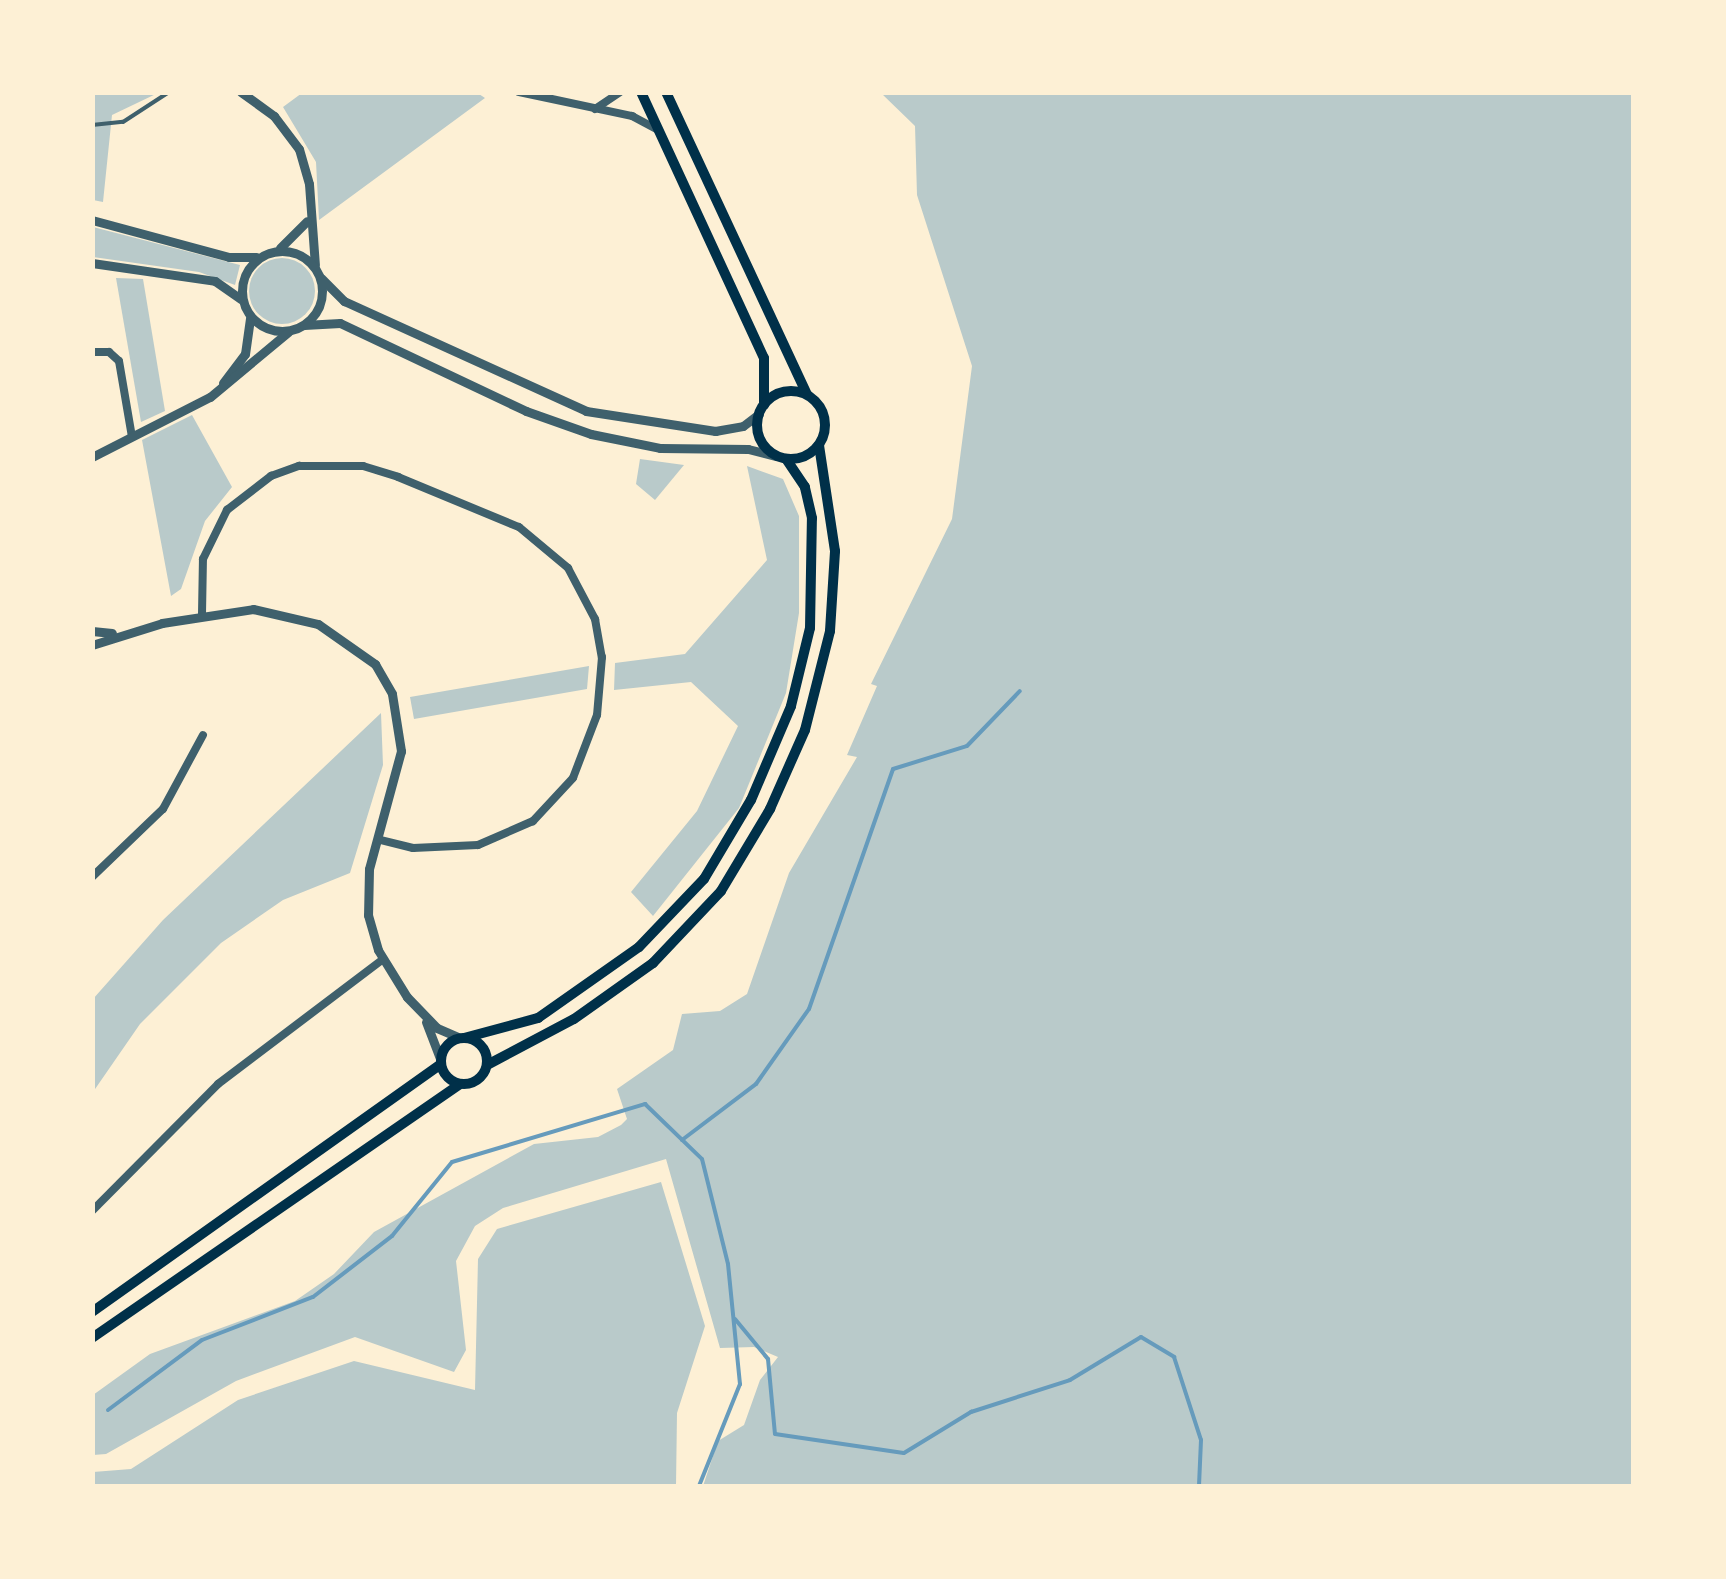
<!DOCTYPE html>
<html>
<head>
<meta charset="utf-8">
<style>
	body { margin:0 }
	#map { position:relative; width:1726px; height:1579px; overflow:hidden; background:#fdf0d5; font-family:Ubuntu,sans-serif }
	div>[style] { position:absolute }
	[style*='--x'] { left:calc(var(--x)*1px); top:calc(var(--y)*1px); width:calc(var(--w)*1px); rotate:calc(var(--a)*1deg) }
	.green>* { inset:0; background:#b9caca }
	.round { border-radius:50% }
	.stream>* { height:4px; margin:-2px; padding:0 2px; transform-origin:2px; border-radius:2px; background:#669bbc }
	.service>* { height:4px; margin:-2px; padding:0 2px; transform-origin:2px; border-radius:2px; background:#3f606c }
	.minor>* { height:8px; margin:-4px; padding:0 4px; transform-origin:4px; border-radius:4px; background:#3f606c }
	.tertiary>* { height:9px; margin:-4.5px; padding:0 4.5px; transform-origin:4.5px; border-radius:4.5px; background:#3f606c }
	.tertiary>.ring { margin:-4.5px; padding:0; box-sizing:content-box; background:none; border:9px solid #3f606c; border-radius:50% }
	.secondary>* { height:10px; margin:-5px; padding:0 5px; transform-origin:5px; border-radius:5px; background:#003049 }
	.secondary>.ring { margin:-5px; padding:0; box-sizing:content-box; background:none; border:10px solid #003049; border-radius:50% }
	span { translate:-50% -50%; white-space:nowrap; text-align:center; line-height:1.15; -webkit-text-stroke:10px #fdf0d5; paint-order:stroke }
	.frame { position:absolute; inset:0; border:95px solid #fdf0d5; pointer-events:none }
</style>
</head>
<body>
<div id="map">
	<div class="green">
		<i style="clip-path:polygon(92px 93px,158px 93px,112px 115px,103px 202px,93px 200px)"></i>
		<i style="clip-path:polygon(302px 93px,476px 92px,485px 98px,319px 220px,316px 162px,283px 107px)"></i>
		<i style="clip-path:polygon(881px 93px,1633px 93px,1633px 1486px,703px 1486px,718px 1441px,744px 1425px,760px 1380px,778px 1357px,754px 1347px,720px 1348px,666px 1159px,503px 1208px,475px 1226px,456px 1261px,466px 1350px,454px 1372px,355px 1337px,236px 1381px,106px 1454px,93px 1455px,93px 1395px,150px 1354px,295px 1301px,334px 1274px,374px 1232px,534px 1144px,598px 1137px,621px 1125px,627px 1119px,617px 1089px,673px 1050px,682px 1014px,720px 1011px,747px 994px,789px 873px,857px 757px,847px 755px,877px 686px,871px 684px,952px 519px,972px 366px,917px 195px,915px 126px)"></i>
		<i style="clip-path:polygon(93px 227px,240px 265px,235px 285px,199px 272px,93px 257px)"></i>
		<i class="round" style="left:249px;top:258px;width:66px;height:66px"></i>
		<i style="clip-path:polygon(116px 278px,143px 279px,165px 411px,141px 422px)"></i>
		<i style="clip-path:polygon(192px 415px,232px 487px,205px 521px,181px 589px,171px 596px,142px 440px)"></i>
		<i style="clip-path:polygon(640px 459px,684px 465px,655px 500px,636px 484px)"></i>
		<i style="clip-path:polygon(747px 466px,783px 479px,799px 516px,799px 613px,786px 693px,739px 808px,653px 916px,631px 892px,697px 811px,738px 726px,691px 682px,614px 690px,615px 663px,685px 654px,767px 560px)"></i>
		<i style="clip-path:polygon(589px 666px,587px 689px,414px 719px,410px 697px)"></i>
		<i style="clip-path:polygon(381px 713px,383px 765px,350px 873px,283px 900px,221px 943px,140px 1024px,93px 1092px,93px 999px,163px 920px)"></i>
		<i style="clip-path:polygon(661px 1182px,705px 1326px,677px 1413px,676px 1486px,93px 1486px,93px 1472px,131px 1469px,238px 1400px,354px 1361px,475px 1390px,478px 1259px,497px 1229px)"></i>
	</div>
	<div class="stream">
		<i style="--x:682;--y:1140;--w:93;--a:-37.1"></i>
		<i style="--x:756;--y:1084;--w:92;--a:-54.8"></i>
		<i style="--x:809;--y:1009;--w:254;--a:-70.7"></i>
		<i style="--x:893;--y:769;--w:77;--a:-17.3"></i>
		<i style="--x:967;--y:746;--w:76;--a:-46.1"></i>
		<i style="--x:735;--y:1319;--w:52;--a:50.5"></i>
		<i style="--x:768;--y:1359;--w:75;--a:84.7"></i>
		<i style="--x:775;--y:1434;--w:130;--a:8.4"></i>
		<i style="--x:904;--y:1453;--w:79;--a:-31.5"></i>
		<i style="--x:971;--y:1412;--w:104;--a:-17.9"></i>
		<i style="--x:1070;--y:1380;--w:83;--a:-31.2"></i>
		<i style="--x:1141;--y:1337;--w:39;--a:31"></i>
		<i style="--x:1174;--y:1357;--w:87;--a:72"></i>
		<i style="--x:1201;--y:1440;--w:46;--a:92.5"></i>
		<i style="--x:108;--y:1410;--w:117;--a:-36.7"></i>
		<i style="--x:202;--y:1340;--w:119;--a:-21.2"></i>
		<i style="--x:313;--y:1297;--w:100;--a:-37.7"></i>
		<i style="--x:392;--y:1236;--w:95;--a:-51"></i>
		<i style="--x:452;--y:1162;--w:202;--a:-16.7"></i>
		<i style="--x:645;--y:1104;--w:79;--a:44"></i>
		<i style="--x:702;--y:1159;--w:108;--a:76.1"></i>
		<i style="--x:728;--y:1264;--w:121;--a:84.3"></i>
		<i style="--x:740;--y:1384;--w:110;--a:111.9"></i>
	</div>
	<div class="service">
		<i style="--x:92;--y:125;--w:31;--a:-6"></i>
		<i style="--x:123;--y:122;--w:55;--a:-33.1"></i>
	</div>
	<div class="minor">
		<i style="--x:519;--y:92;--w:116;--a:12"></i>
		<i style="--x:632;--y:116;--w:27;--a:28"></i>
		<i style="--x:595;--y:109;--w:30;--a:-34"></i>
		<i style="--x:92;--y:352;--w:17;--a:0"></i>
		<i style="--x:109;--y:352;--w:13;--a:42"></i>
		<i style="--x:119;--y:361;--w:77;--a:80.3"></i>
		<i style="--x:202;--y:614;--w:55;--a:-89"></i>
		<i style="--x:203;--y:559;--w:55;--a:-63.9"></i>
		<i style="--x:227;--y:510;--w:56;--a:-37.7"></i>
		<i style="--x:271;--y:476;--w:30;--a:-20"></i>
		<i style="--x:299;--y:466;--w:64;--a:0"></i>
		<i style="--x:363;--y:466;--w:37;--a:17"></i>
		<i style="--x:398;--y:477;--w:131;--a:22.5"></i>
		<i style="--x:519;--y:527;--w:64;--a:39.9"></i>
		<i style="--x:568;--y:568;--w:58;--a:62.1"></i>
		<i style="--x:595;--y:619;--w:39;--a:80"></i>
		<i style="--x:602;--y:657;--w:58;--a:94.9"></i>
		<i style="--x:597;--y:715;--w:67;--a:110.9"></i>
		<i style="--x:573;--y:778;--w:59;--a:132.9"></i>
		<i style="--x:533;--y:821;--w:60;--a:156.4"></i>
		<i style="--x:478;--y:845;--w:65;--a:177.4"></i>
		<i style="--x:413;--y:848;--w:36;--a:-166"></i>
		<i style="--x:92;--y:877;--w:98;--a:-43.8"></i>
		<i style="--x:163;--y:809;--w:84;--a:-61.6"></i>
		<i style="--x:92;--y:1211;--w:179;--a:-45.2"></i>
		<i style="--x:218;--y:1084;--w:207;--a:-37.1"></i>
	</div>
	<div class="tertiary">
		<i style="--x:241;--y:92;--w:41;--a:36"></i>
		<i style="--x:274;--y:116;--w:41;--a:52.9"></i>
		<i style="--x:299;--y:149;--w:36;--a:74"></i>
		<i style="--x:309;--y:184;--w:81;--a:85.8"></i>
		<i style="--x:92;--y:220;--w:142;--a:15.1"></i>
		<i style="--x:229;--y:257;--w:27;--a:0"></i>
		<i style="--x:280;--y:248;--w:38;--a:-45"></i>
		<i class="ring" style="left:242px;top:251px;width:71px;height:71px"></i>
		<i style="--x:92;--y:263;--w:124;--a:8.3"></i>
		<i style="--x:215;--y:281;--w:32;--a:35"></i>
		<i style="--x:321;--y:278;--w:33;--a:45"></i>
		<i style="--x:344;--y:301;--w:266;--a:24.4"></i>
		<i style="--x:586;--y:411;--w:131;--a:8.8"></i>
		<i style="--x:715;--y:431;--w:28;--a:-10"></i>
		<i style="--x:743;--y:426;--w:20;--a:-37"></i>
		<i style="--x:304;--y:325;--w:36;--a:-3"></i>
		<i style="--x:340;--y:323;--w:206;--a:25.3"></i>
		<i style="--x:526;--y:411;--w:69;--a:19.5"></i>
		<i style="--x:591;--y:434;--w:70;--a:11.5"></i>
		<i style="--x:660;--y:448;--w:88;--a:0.7"></i>
		<i style="--x:748;--y:449;--w:29;--a:14"></i>
		<i style="--x:223;--y:383;--w:36;--a:-53"></i>
		<i style="--x:245;--y:354;--w:37;--a:-82"></i>
		<i style="--x:92;--y:457;--w:132;--a:-27"></i>
		<i style="--x:210;--y:397;--w:102;--a:-39.8"></i>
		<i style="--x:92;--y:631;--w:20;--a:6"></i>
		<i style="--x:92;--y:645;--w:73;--a:-17.4"></i>
		<i style="--x:162;--y:623;--w:92;--a:-8.7"></i>
		<i style="--x:253;--y:609;--w:67;--a:13"></i>
		<i style="--x:318;--y:624;--w:70;--a:35.1"></i>
		<i style="--x:375;--y:664;--w:34;--a:60"></i>
		<i style="--x:392;--y:694;--w:58;--a:81"></i>
		<i style="--x:401;--y:751;--w:122;--a:105.2"></i>
		<i style="--x:369;--y:869;--w:46;--a:91.2"></i>
		<i style="--x:368;--y:915;--w:36;--a:74"></i>
		<i style="--x:378;--y:950;--w:55;--a:58.3"></i>
		<i style="--x:407;--y:997;--w:43;--a:45.9"></i>
		<i style="--x:437;--y:1028;--w:25;--a:23"></i>
		<i style="--x:426;--y:1022;--w:42;--a:69"></i>
	</div>
	<div class="secondary">
		<i style="--x:641;--y:92;--w:293;--a:65.2"></i>
		<i style="--x:764;--y:358;--w:47;--a:90"></i>
		<i style="--x:666;--y:92;--w:333;--a:65"></i>
		<i class="ring" style="left:757px;top:391px;width:58px;height:58px"></i>
		<i class="ring" style="left:441px;top:1038px;width:36px;height:36px"></i>
		<i style="--x:464;--y:1038;--w:77;--a:-15.1"></i>
		<i style="--x:538;--y:1018;--w:123;--a:-35.1"></i>
		<i style="--x:639;--y:947;--w:94;--a:-46.3"></i>
		<i style="--x:704;--y:879;--w:92;--a:-59.3"></i>
		<i style="--x:751;--y:800;--w:102;--a:-66.9"></i>
		<i style="--x:791;--y:706;--w:80;--a:-76.3"></i>
		<i style="--x:810;--y:628;--w:110;--a:-89"></i>
		<i style="--x:812;--y:518;--w:32;--a:-103"></i>
		<i style="--x:805;--y:487;--w:34;--a:-124"></i>
		<i style="--x:487;--y:1065;--w:98;--a:-27.9"></i>
		<i style="--x:574;--y:1019;--w:97;--a:-35.3"></i>
		<i style="--x:653;--y:963;--w:99;--a:-46.6"></i>
		<i style="--x:721;--y:891;--w:96;--a:-59.1"></i>
		<i style="--x:770;--y:809;--w:86;--a:-66.1"></i>
		<i style="--x:805;--y:730;--w:102;--a:-75.8"></i>
		<i style="--x:830;--y:631;--w:80;--a:-86.4"></i>
		<i style="--x:835;--y:551;--w:107;--a:-98.6"></i>
		<i style="--x:92;--y:1312;--w:428;--a:-35.4"></i>
		<i style="--x:92;--y:1338;--w:447;--a:-34.6"></i>
	</div>
	<div class="frame"></div>
</div>
</body>
</html>
